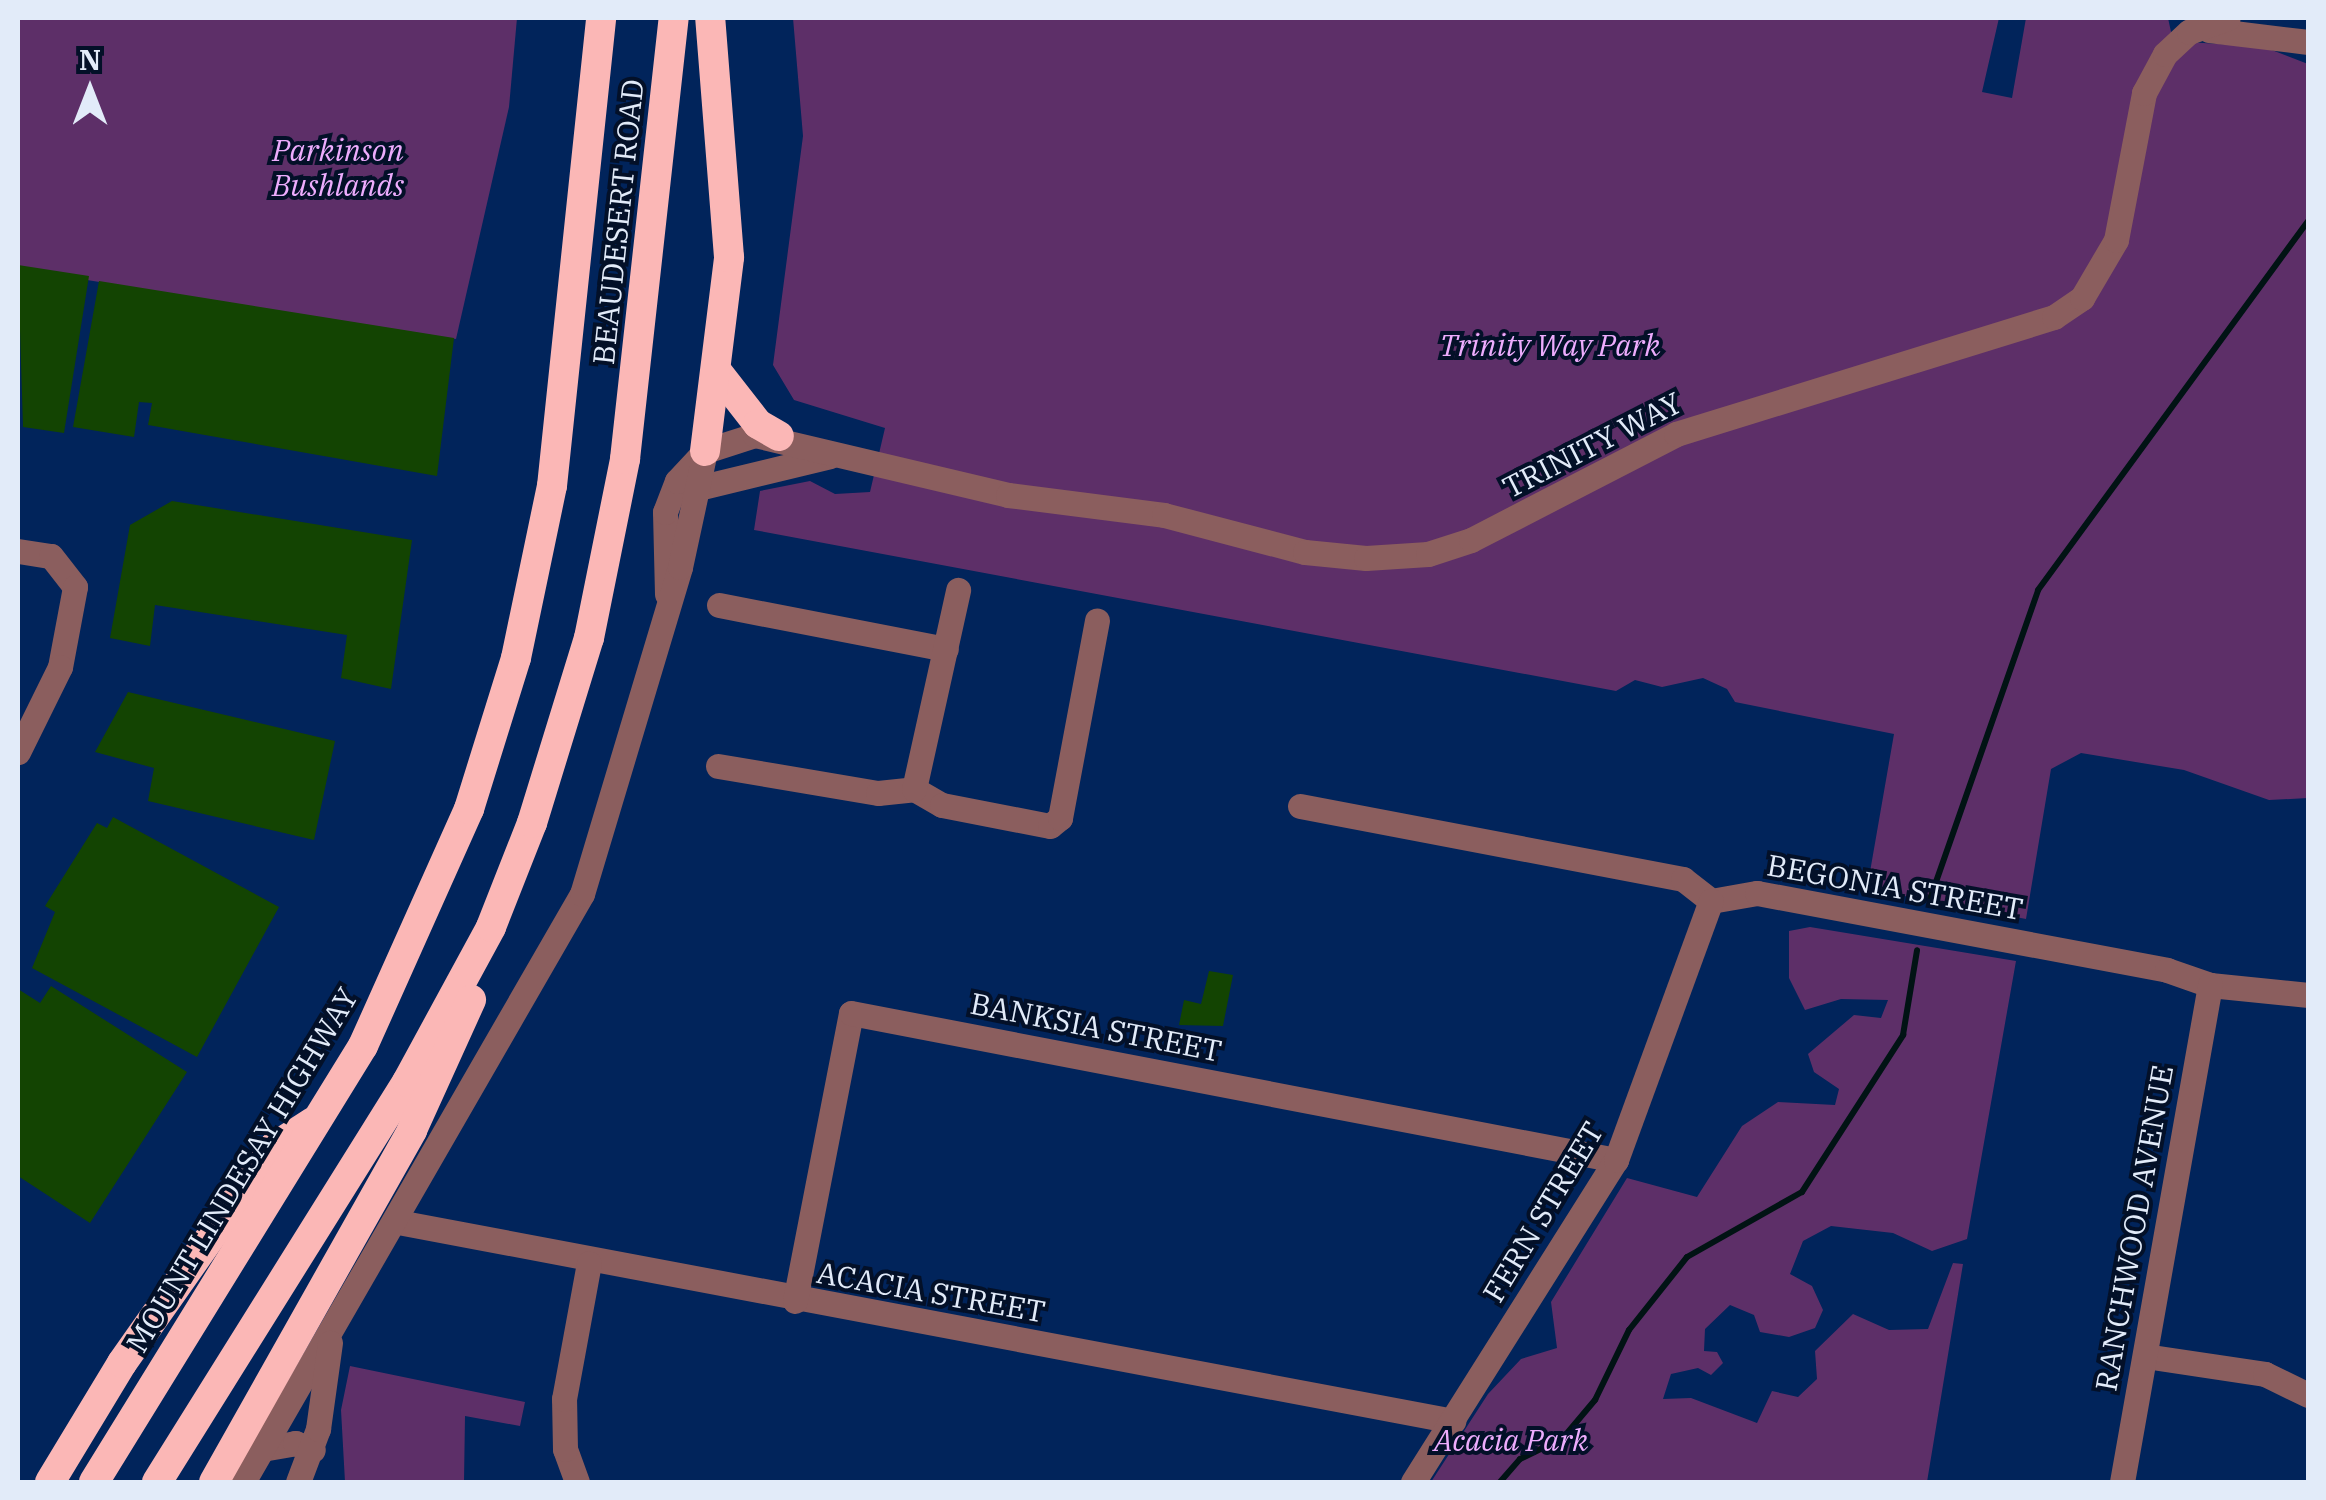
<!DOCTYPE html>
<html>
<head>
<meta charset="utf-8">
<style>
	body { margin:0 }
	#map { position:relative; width:2326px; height:1500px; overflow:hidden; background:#01245b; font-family:"IBM Plex Serif",serif }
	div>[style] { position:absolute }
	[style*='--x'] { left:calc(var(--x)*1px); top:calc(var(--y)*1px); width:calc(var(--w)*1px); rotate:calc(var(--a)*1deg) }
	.green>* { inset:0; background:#5d2f68 }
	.stream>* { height:6px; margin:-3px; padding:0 3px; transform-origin:3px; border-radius:3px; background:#011314 }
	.building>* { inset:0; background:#134402 }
	.minor>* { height:25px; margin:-12.5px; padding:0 12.5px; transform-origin:12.5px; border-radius:12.5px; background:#8b5e5e }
	.highway>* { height:30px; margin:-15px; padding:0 15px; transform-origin:15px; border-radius:15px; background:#fbb7b6 }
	span { translate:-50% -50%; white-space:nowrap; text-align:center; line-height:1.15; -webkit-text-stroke:8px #031028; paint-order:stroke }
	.park-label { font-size:30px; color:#edacfd; font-style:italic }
	.street-label { font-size:30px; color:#e2ebf9 }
	.frame { position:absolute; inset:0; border:20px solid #e2ebf9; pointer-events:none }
	.north { position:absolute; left:40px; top:40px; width:100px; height:100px; -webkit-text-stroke:8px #031028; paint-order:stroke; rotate:0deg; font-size:28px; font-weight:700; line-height:40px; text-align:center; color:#e2ebf9 }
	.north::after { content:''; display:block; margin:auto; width:35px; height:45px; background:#e2ebf9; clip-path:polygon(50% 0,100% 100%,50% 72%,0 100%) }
</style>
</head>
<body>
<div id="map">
	<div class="green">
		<i style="clip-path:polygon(18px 18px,517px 18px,509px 107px,456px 339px,18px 269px)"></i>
		<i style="clip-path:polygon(793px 18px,1999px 18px,1982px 92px,2012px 98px,2026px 18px,2168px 18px,2173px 41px,2264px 47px,2308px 64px,2308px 798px,2269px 800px,2184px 770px,2081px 753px,2051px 769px,2026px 919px,1867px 889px,1894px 734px,1735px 702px,1727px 689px,1703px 678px,1662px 687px,1635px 680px,1616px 691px,754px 530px,760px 491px,810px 481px,835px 494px,870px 492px,885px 428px,794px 400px,773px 365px,803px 136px)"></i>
		<i style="clip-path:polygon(1810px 927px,2016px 961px,1967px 1239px,1932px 1251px,1893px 1233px,1831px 1226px,1803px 1241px,1790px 1274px,1812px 1286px,1823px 1310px,1815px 1328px,1789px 1337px,1760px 1332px,1754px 1315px,1730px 1305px,1705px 1329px,1704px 1351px,1717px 1352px,1723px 1363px,1711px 1375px,1698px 1368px,1671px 1374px,1663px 1399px,1691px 1398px,1757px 1423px,1772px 1391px,1798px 1397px,1817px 1379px,1815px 1351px,1853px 1314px,1889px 1330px,1928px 1329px,1953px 1263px,1963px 1264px,1927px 1482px,1431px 1482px,1488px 1394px,1521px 1359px,1557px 1348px,1551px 1302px,1627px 1178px,1697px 1197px,1742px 1126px,1778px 1102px,1835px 1105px,1839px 1089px,1814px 1072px,1808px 1054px,1854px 1015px,1881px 1018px,1888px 1000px,1841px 999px,1805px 1010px,1789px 978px,1789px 931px)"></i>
		<i style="clip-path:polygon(350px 1366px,525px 1402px,520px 1426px,465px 1416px,464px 1482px,345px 1482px,341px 1410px)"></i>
	</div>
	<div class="stream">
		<i style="--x:1930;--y:899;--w:327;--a:-70.7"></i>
		<i style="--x:2038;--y:590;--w:457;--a:-53.8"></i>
		<i style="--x:1500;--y:1482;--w:30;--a:-49"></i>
		<i style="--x:1520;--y:1459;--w:48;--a:-26"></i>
		<i style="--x:1563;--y:1438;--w:50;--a:-49.9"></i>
		<i style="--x:1595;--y:1400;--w:78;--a:-64.1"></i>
		<i style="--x:1629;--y:1330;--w:93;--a:-51.5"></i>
		<i style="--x:1687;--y:1257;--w:132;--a:-29.5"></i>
		<i style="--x:1802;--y:1192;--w:187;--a:-57.2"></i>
		<i style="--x:1903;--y:1035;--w:86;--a:-80.6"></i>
	</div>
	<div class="building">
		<i style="clip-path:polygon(18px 265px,89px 276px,64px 433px,23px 427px)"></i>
		<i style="clip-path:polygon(99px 281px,454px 338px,437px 476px,148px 425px,152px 403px,139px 402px,134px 437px,73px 427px)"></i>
		<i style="clip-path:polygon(172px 501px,412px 540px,391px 689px,341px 678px,347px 635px,155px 605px,150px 646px,110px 638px,130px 525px)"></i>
		<i style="clip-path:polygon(128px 692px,335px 741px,314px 840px,148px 801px,154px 768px,95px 752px)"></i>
		<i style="clip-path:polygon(113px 817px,279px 907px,197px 1057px,32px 968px,55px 912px,45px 906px,97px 823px,107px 828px)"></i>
		<i style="clip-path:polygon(1209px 971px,1233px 975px,1223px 1026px,1179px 1025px,1184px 1000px,1201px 1004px)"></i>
		<i style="clip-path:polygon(51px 986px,187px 1072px,90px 1223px,18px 1176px,18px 989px,40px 1003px)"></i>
	</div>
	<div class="minor">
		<i style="--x:2209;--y:30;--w:100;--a:6.9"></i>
		<i style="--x:698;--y:488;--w:136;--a:-13.6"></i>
		<i style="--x:18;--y:551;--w:33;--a:9"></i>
		<i style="--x:51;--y:556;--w:39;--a:52"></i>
		<i style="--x:75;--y:587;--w:81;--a:100.6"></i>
		<i style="--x:60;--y:667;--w:95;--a:116.3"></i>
		<i style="--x:667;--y:594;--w:82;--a:-91.4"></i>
		<i style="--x:665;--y:512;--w:33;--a:-69"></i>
		<i style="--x:677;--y:481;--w:41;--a:-47"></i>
		<i style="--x:705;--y:451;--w:52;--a:-17.7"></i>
		<i style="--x:755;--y:435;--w:260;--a:13.3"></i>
		<i style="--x:1008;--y:495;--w:157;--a:7.3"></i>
		<i style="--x:1164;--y:515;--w:146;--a:14.7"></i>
		<i style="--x:1305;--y:552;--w:61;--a:5.6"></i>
		<i style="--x:1366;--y:558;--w:62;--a:-3.7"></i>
		<i style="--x:1428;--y:554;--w:45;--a:-18"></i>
		<i style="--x:1471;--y:540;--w:231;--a:-27.3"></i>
		<i style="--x:1676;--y:434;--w:396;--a:-17.2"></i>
		<i style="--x:2054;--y:317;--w:34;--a:-34"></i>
		<i style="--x:2082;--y:298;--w:67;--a:-59.6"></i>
		<i style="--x:2116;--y:240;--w:150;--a:-79.2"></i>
		<i style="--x:2144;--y:93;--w:44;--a:-61.7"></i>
		<i style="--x:2165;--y:54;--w:33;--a:-43"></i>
		<i style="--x:2189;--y:32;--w:41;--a:-19.7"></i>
		<i style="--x:719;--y:605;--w:231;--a:11"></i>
		<i style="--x:718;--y:766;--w:162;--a:9.6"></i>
		<i style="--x:878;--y:793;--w:36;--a:-6"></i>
		<i style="--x:914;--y:789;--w:32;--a:30"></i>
		<i style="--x:942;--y:805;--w:110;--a:11"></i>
		<i style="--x:1050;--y:826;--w:13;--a:-39"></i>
		<i style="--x:1060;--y:818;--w:201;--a:-79.4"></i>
		<i style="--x:914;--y:789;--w:204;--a:-77.5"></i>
		<i style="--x:1300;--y:806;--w:390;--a:10.8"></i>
		<i style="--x:1683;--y:879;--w:36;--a:38"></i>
		<i style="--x:1711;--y:901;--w:47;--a:-9.9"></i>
		<i style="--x:1757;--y:893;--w:417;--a:10.6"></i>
		<i style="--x:2167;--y:970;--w:46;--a:19.2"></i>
		<i style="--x:2210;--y:985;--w:99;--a:5.8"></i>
		<i style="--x:398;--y:1222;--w:1074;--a:10.68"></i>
		<i style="--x:795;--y:1301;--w:293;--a:-79"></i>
		<i style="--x:851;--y:1013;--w:779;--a:10.88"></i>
		<i style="--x:2145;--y:1356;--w:121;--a:8.5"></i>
		<i style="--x:2265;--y:1374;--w:48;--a:26"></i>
		<i style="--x:262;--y:1449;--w:34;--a:-10"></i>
		<i style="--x:295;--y:1443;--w:19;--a:21"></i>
		<i style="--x:243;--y:1482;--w:679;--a:-60.04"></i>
		<i style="--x:582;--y:894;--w:341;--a:-73.3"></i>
		<i style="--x:680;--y:567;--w:119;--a:-77.8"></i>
		<i style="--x:298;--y:1482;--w:57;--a:-69.3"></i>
		<i style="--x:318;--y:1429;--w:87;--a:-82.1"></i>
		<i style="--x:577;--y:1482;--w:35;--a:-110"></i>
		<i style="--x:565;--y:1449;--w:50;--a:-91.1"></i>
		<i style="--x:564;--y:1399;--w:138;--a:-79.6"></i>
		<i style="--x:1413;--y:1482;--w:381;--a:-57.8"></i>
		<i style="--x:1616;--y:1160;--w:276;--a:-69.9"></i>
		<i style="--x:2122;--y:1482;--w:505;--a:-79.96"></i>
	</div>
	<div class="highway">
		<i style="--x:719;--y:374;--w:63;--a:52"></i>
		<i style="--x:758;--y:424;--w:24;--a:30"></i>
		<i style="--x:705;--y:451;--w:195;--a:-82.9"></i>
		<i style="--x:729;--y:257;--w:240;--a:-94.5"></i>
		<i style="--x:50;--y:1482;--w:139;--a:-58.8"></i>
		<i style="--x:122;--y:1363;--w:264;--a:-54.9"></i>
		<i style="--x:274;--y:1147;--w:46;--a:-32.7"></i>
		<i style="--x:94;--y:1482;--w:512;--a:-58.33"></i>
		<i style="--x:363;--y:1046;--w:260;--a:-65.9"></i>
		<i style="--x:469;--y:809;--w:158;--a:-72.7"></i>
		<i style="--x:516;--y:658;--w:176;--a:-78.2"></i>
		<i style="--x:552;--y:486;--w:471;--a:-84"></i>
		<i style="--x:157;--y:1482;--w:472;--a:-58"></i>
		<i style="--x:407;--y:1082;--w:176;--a:-61.5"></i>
		<i style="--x:491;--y:927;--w:112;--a:-68.5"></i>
		<i style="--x:532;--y:823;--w:194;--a:-72.9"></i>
		<i style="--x:589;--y:638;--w:183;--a:-78.6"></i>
		<i style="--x:625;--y:459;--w:444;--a:-83.7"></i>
		<i style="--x:214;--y:1482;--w:404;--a:-60.6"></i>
		<i style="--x:412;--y:1130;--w:143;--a:-65.6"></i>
	</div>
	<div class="park-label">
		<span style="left:338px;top:167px">Parkinson<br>Bushlands</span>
		<span style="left:1550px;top:345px">Trinity Way Park</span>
		<span style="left:1511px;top:1440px">Acacia Park</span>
	</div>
	<div class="street-label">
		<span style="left:618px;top:222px;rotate:-84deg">BEAUDESERT ROAD</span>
		<span style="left:1592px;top:445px;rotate:-27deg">TRINITY WAY</span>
		<span style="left:1895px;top:887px;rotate:10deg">BEGONIA STREET</span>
		<span style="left:1096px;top:1027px;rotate:11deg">BANKSIA STREET</span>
		<span style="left:242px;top:1170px;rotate:-59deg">MOUNT LINDESAY HIGHWAY</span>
		<span style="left:1543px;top:1212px;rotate:-59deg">FERN STREET</span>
		<span style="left:2134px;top:1228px;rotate:-80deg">RANCHWOOD AVENUE</span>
		<span style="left:931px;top:1292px;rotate:10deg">ACACIA STREET</span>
	</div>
	<div class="frame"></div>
	<div class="north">N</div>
</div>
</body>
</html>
